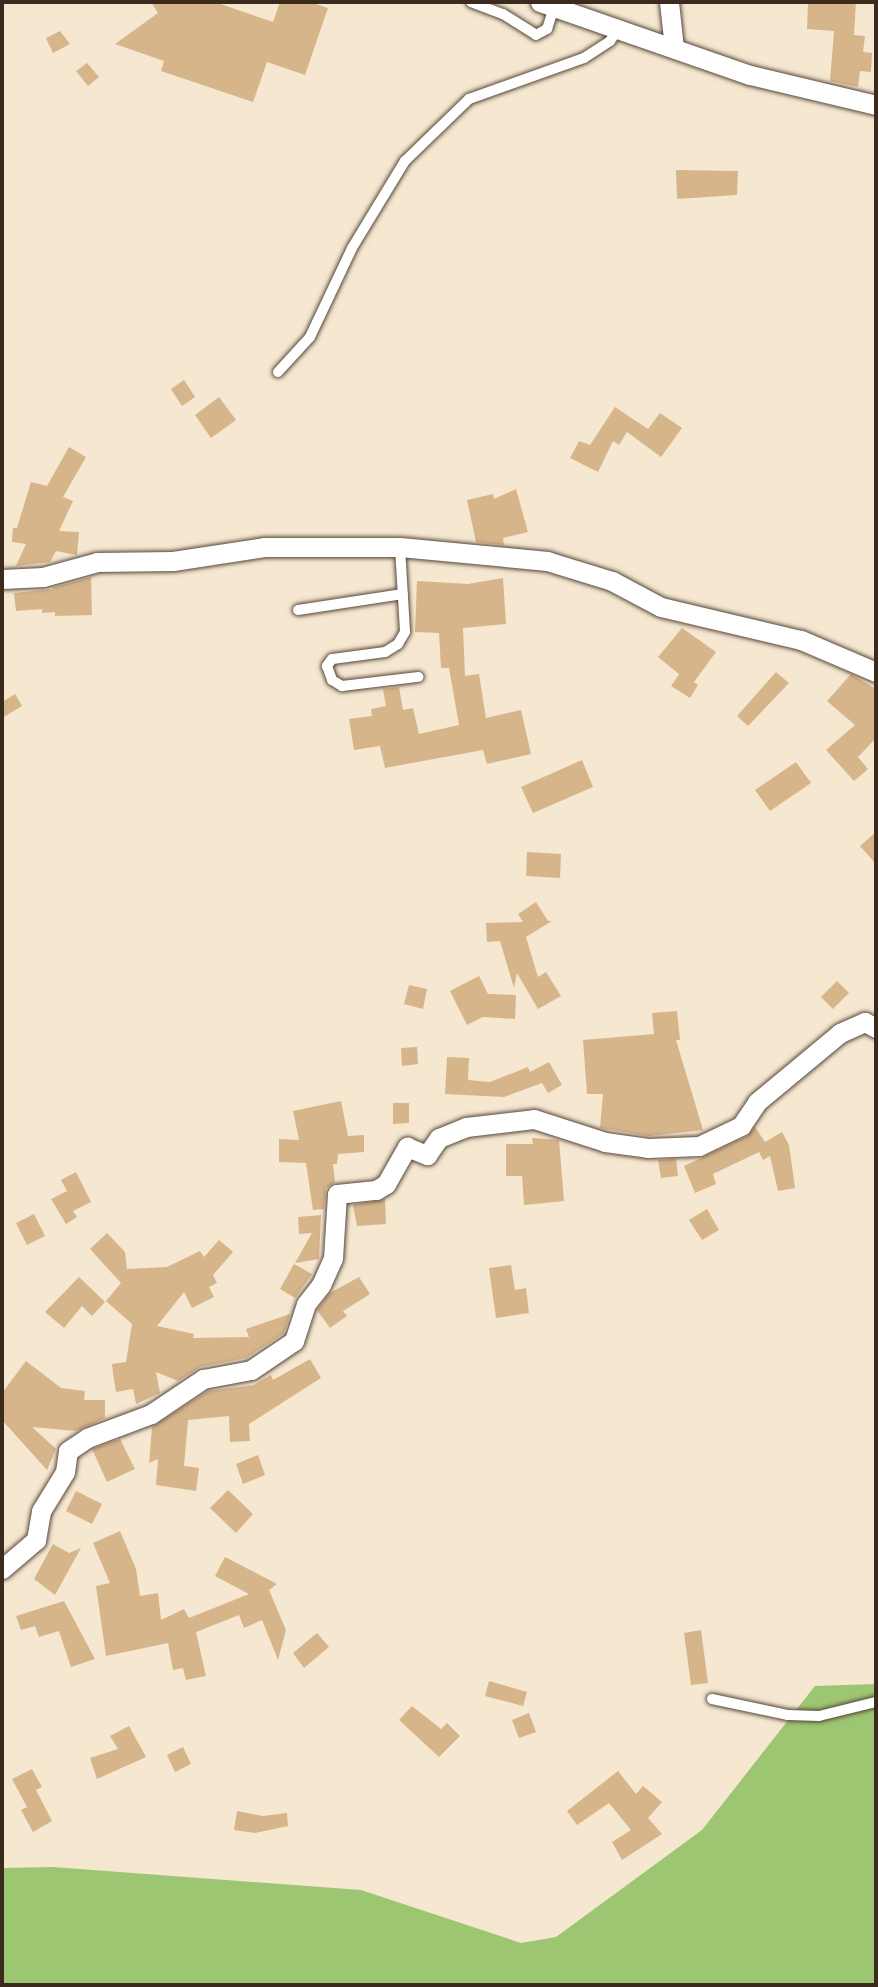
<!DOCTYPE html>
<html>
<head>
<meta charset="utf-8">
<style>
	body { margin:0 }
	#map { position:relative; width:878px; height:1987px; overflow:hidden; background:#f5e7d0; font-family:"Shantell Sans",sans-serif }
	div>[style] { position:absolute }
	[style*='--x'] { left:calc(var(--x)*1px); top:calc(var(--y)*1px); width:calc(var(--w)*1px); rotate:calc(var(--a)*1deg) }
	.green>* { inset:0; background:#9dc672 }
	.building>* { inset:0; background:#d7b58b }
	.roads { filter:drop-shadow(0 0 2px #574639) drop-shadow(0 0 2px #574639) }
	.service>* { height:10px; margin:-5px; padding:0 5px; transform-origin:5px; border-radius:5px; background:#fff }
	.minor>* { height:19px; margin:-9.5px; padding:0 9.5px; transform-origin:9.5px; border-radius:9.5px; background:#fff }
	span { translate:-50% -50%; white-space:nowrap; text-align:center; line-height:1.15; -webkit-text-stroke:5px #fff; paint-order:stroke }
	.frame { position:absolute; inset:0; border:4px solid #3b2a1e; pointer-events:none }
</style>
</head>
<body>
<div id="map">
	<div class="green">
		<i style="clip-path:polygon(876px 1684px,876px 1985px,2px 1985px,2px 1868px,53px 1867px,361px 1890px,521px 1943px,556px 1937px,702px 1830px,815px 1686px)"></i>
	</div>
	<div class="building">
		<i style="clip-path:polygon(151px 2px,215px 2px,273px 22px,280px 2px,310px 2px,328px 8px,305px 75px,267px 62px,253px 102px,161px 71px,164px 61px,115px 44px,158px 13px)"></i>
		<i style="clip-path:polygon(808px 2px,856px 2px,854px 35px,865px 36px,863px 52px,872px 53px,871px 72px,860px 71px,858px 87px,830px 81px,834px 31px,807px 29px)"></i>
		<i style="clip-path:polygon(60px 31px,70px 44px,53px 53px,46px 38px)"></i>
		<i style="clip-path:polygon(87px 63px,99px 77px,88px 86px,76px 71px)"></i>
		<i style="clip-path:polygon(676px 170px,738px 171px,737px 195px,677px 199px)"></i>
		<i style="clip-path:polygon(184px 380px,195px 397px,182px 406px,171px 389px)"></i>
		<i style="clip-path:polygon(219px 397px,236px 420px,211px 438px,195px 415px)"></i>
		<i style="clip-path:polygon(615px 407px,648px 429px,660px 413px,682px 428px,661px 457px,627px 432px,619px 445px,613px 441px,598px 472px,570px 458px,579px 441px,590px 445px)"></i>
		<i style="clip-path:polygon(69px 447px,86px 457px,63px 497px,73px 501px,59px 531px,79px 532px,77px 555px,56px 551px,50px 562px,16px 566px,26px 544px,12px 542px,13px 528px,17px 528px,31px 482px,47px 486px)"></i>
		<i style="clip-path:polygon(516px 489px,528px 532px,503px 538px,504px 545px,476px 542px,467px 500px,493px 494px,494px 499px)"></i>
		<i style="clip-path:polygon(91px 577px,92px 615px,55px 616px,55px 612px,42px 613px,42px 609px,16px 611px,14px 593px,55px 589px,51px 588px)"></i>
		<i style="clip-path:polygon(503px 578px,506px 624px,463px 628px,465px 676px,479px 674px,486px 718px,521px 710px,531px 754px,487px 764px,483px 750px,385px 768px,380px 746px,354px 750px,349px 719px,372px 716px,371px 709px,386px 706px,383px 689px,399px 687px,403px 710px,413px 708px,419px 734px,459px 725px,449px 668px,441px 668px,439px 633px,415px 632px,417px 581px,468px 584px)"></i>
		<i style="clip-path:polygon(682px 628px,716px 652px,694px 682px,698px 685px,690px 698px,671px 686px,679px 674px,658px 657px)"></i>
		<i style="clip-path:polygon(776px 672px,789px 683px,748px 726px,737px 716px)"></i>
		<i style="clip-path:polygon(851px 674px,876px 689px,876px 738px,858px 757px,868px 769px,854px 781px,826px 750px,855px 725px,827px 701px)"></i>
		<i style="clip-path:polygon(15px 694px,22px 706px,2px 718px,2px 702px)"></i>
		<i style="clip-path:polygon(582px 760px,593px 787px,533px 813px,521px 787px)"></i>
		<i style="clip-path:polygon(796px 762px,811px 783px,770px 811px,755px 790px)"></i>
		<i style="clip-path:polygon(876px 832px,876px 864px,860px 846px)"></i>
		<i style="clip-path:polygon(527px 852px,561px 854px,560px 878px,526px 876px)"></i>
		<i style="clip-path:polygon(536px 902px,548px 921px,552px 921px,526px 937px,538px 977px,546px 972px,561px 996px,538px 1009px,517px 973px,514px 988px,500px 941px,487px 942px,486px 923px,523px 922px,518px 914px)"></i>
		<i style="clip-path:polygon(479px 976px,488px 994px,516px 995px,515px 1019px,483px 1017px,467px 1025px,450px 991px)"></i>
		<i style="clip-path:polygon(837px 981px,849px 993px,833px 1009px,821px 997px)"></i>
		<i style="clip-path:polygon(409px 985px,427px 989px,423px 1009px,404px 1004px)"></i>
		<i style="clip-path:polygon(677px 1011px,680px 1040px,676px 1040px,703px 1130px,649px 1136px,600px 1128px,603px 1094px,587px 1094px,583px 1040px,654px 1034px,652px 1013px)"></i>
		<i style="clip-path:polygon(417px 1047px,418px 1064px,402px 1066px,401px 1048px)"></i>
		<i style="clip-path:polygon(447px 1057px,469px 1058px,468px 1080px,490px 1082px,528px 1067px,530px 1072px,549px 1062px,562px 1085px,548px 1093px,542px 1083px,504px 1097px,445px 1094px)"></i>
		<i style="clip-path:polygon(341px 1101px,348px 1136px,364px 1135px,364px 1152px,338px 1154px,337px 1164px,333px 1164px,335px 1182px,326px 1188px,324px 1209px,313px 1210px,306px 1163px,279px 1162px,279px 1139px,299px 1140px,293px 1111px)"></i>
		<i style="clip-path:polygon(393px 1103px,409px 1103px,409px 1123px,393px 1124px)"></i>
		<i style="clip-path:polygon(755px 1127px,765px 1142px,782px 1132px,789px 1145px,795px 1188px,778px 1191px,770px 1156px,763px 1160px,759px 1152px,713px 1174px,716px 1184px,695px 1193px,684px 1166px,746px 1137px)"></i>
		<i style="clip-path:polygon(532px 1138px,559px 1140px,564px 1201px,524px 1205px,522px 1176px,506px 1176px,506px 1144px,533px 1144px)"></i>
		<i style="clip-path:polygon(676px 1159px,678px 1176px,661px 1178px,658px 1160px)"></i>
		<i style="clip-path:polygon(76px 1172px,91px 1202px,73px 1211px,77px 1217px,66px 1224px,51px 1199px,67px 1191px,61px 1180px)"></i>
		<i style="clip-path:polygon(385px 1199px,386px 1224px,357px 1226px,353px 1205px)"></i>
		<i style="clip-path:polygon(707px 1209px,719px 1230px,702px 1240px,689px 1220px)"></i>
		<i style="clip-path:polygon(34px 1214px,45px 1236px,27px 1245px,16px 1223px)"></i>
		<i style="clip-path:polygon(321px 1215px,319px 1259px,295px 1263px,312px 1233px,299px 1234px,298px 1217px)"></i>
		<i style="clip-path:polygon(107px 1233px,125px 1252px,127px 1269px,167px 1267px,200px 1251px,204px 1257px,219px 1240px,233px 1252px,213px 1275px,217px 1283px,209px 1287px,214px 1297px,192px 1308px,184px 1292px,157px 1326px,194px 1334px,193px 1338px,249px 1337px,246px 1329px,290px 1314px,284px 1333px,246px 1358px,200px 1367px,178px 1381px,156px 1372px,160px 1393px,136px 1404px,133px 1389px,116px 1392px,113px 1373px,112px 1364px,126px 1362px,132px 1324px,106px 1301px,121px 1283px,90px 1249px)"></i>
		<i style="clip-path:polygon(294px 1264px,312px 1274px,295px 1298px,280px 1289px)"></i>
		<i style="clip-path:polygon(511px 1265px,515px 1290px,526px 1288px,529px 1313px,496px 1318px,489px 1268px)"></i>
		<i style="clip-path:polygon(79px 1277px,105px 1302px,92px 1316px,82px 1306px,64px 1328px,45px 1312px)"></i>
		<i style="clip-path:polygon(359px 1277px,370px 1294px,343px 1311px,347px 1316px,330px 1328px,317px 1310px,330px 1293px)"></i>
		<i style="clip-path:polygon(310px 1359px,321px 1378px,249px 1424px,250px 1441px,230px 1442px,229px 1416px,188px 1420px,184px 1466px,199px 1468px,196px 1491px,156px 1485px,158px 1459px,149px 1463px,152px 1427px,208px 1391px,254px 1385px,271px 1375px,273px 1380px)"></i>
		<i style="clip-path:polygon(26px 1361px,61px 1388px,85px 1391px,84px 1400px,105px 1400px,105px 1418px,76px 1431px,32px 1427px,56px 1449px,47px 1470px,2px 1420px,2px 1393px)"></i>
		<i style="clip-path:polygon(120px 1439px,135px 1469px,107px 1482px,92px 1449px)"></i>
		<i style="clip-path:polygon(258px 1455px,265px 1475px,243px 1484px,236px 1464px)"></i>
		<i style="clip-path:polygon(228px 1490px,253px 1514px,236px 1533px,210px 1508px)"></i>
		<i style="clip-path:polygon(76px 1491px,102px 1504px,92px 1524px,66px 1511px)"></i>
		<i style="clip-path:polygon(120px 1531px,136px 1569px,140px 1596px,158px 1593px,161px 1620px,184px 1609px,189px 1618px,249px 1594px,215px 1576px,225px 1557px,277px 1584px,269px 1590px,286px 1630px,278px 1660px,262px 1620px,244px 1628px,239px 1615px,196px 1632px,206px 1676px,186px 1680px,183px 1668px,173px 1670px,168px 1643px,106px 1656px,96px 1586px,110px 1583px,93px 1543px)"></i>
		<i style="clip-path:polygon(53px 1544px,69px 1553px,81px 1548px,55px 1595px,34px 1579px)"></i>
		<i style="clip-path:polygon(64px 1601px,95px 1659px,71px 1667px,59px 1631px,39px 1637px,35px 1626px,21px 1630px,16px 1616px)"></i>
		<i style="clip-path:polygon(701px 1630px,708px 1683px,691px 1685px,684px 1633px)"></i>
		<i style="clip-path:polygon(317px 1633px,329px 1647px,304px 1668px,293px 1653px)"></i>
		<i style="clip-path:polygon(489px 1681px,527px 1692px,523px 1706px,485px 1696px)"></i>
		<i style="clip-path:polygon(412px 1706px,441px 1729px,447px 1723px,460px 1736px,439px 1757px,399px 1720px)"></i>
		<i style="clip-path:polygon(529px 1713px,536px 1732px,519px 1738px,512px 1720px)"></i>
		<i style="clip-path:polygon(129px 1726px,146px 1757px,97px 1779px,90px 1758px,118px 1749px,110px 1736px)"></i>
		<i style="clip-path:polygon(183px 1747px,191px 1764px,175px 1772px,167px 1755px)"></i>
		<i style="clip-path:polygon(32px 1769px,42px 1787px,36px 1790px,52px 1821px,33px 1832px,21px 1810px,27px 1807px,12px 1779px)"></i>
		<i style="clip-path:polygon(618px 1771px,636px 1794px,643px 1786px,662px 1802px,648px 1818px,662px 1834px,622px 1860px,612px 1842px,631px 1830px,609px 1803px,577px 1825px,567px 1811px)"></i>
		<i style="clip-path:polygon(237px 1811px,263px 1816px,287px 1813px,288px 1826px,255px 1833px,234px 1830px)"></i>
	</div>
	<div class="roads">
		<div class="service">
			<i style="--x:471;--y:2;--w:34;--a:21"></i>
			<i style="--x:503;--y:14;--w:39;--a:32"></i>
			<i style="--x:536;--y:35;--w:13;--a:-29"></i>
			<i style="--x:547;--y:29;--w:23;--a:-72"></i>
			<i style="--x:278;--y:372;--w:47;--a:-47.6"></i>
			<i style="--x:310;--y:337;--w:98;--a:-64.7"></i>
			<i style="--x:352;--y:248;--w:102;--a:-58.7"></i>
			<i style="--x:405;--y:161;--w:89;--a:-44.1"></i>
			<i style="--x:469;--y:99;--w:122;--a:-19.6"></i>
			<i style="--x:584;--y:58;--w:31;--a:-33"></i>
			<i style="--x:610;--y:41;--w:14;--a:-56"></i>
			<i style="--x:400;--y:547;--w:85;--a:86.6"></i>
			<i style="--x:405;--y:632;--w:14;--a:120"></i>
			<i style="--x:398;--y:644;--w:15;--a:148"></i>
			<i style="--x:385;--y:652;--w:53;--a:172.5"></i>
			<i style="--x:332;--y:659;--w:9;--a:126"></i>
			<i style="--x:327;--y:666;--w:15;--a:70"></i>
			<i style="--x:332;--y:680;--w:12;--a:31"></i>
			<i style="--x:342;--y:686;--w:77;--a:-6.8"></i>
			<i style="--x:298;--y:610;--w:106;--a:-8.7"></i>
			<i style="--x:712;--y:1699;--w:78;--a:11.9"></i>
			<i style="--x:788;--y:1715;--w:31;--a:2"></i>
			<i style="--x:819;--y:1716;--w:59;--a:-13.8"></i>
		</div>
		<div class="minor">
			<i style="--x:540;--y:2;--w:222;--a:19.2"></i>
			<i style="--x:750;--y:75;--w:130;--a:13.4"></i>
			<i style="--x:669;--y:2;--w:46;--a:83.8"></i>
			<i style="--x:2;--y:579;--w:41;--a:-2.8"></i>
			<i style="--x:43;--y:577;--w:56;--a:-15.5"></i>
			<i style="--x:97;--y:562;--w:76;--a:-0.8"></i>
			<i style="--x:173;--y:561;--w:92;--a:-8.7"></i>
			<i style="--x:264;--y:547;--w:136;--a:0"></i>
			<i style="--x:400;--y:547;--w:148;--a:5.4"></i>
			<i style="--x:547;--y:561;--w:68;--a:17.1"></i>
			<i style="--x:612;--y:581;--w:55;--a:28"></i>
			<i style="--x:661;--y:607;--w:144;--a:13.3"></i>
			<i style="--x:801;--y:640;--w:82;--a:23.1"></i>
			<i style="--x:2;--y:1569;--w:45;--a:-40.5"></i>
			<i style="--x:36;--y:1540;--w:29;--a:-80"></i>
			<i style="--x:41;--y:1511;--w:46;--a:-58.4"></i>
			<i style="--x:65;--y:1472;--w:21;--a:-82"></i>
			<i style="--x:68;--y:1451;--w:23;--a:-34"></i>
			<i style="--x:87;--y:1438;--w:68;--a:-20.6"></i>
			<i style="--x:151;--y:1414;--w:63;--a:-33.9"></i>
			<i style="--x:203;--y:1379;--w:49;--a:-10.6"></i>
			<i style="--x:251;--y:1370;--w:52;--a:-34"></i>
			<i style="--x:294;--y:1341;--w:39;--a:-72"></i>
			<i style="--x:306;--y:1304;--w:24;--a:-52"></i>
			<i style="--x:321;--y:1285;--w:30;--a:-66"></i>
			<i style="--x:333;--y:1258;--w:64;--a:-86.4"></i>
			<i style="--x:337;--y:1194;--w:39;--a:-6"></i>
			<i style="--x:376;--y:1190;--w:12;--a:-31"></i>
			<i style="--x:386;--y:1184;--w:43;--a:-60.4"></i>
			<i style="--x:407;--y:1147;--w:22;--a:22"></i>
			<i style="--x:427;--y:1155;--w:21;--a:-55"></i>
			<i style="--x:439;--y:1138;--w:29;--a:-22"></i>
			<i style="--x:466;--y:1127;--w:68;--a:-6.7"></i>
			<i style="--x:534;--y:1119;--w:75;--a:17.9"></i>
			<i style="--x:605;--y:1142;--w:43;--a:7.9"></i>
			<i style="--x:648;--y:1148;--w:51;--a:-2.2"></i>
			<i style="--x:699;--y:1146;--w:47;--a:-25.5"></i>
			<i style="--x:741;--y:1126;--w:29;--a:-56"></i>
			<i style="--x:757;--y:1102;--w:108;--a:-39.7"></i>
			<i style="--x:840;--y:1033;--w:27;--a:-24"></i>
			<i style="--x:865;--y:1022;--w:13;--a:29"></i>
		</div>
	</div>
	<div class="frame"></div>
</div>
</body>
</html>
